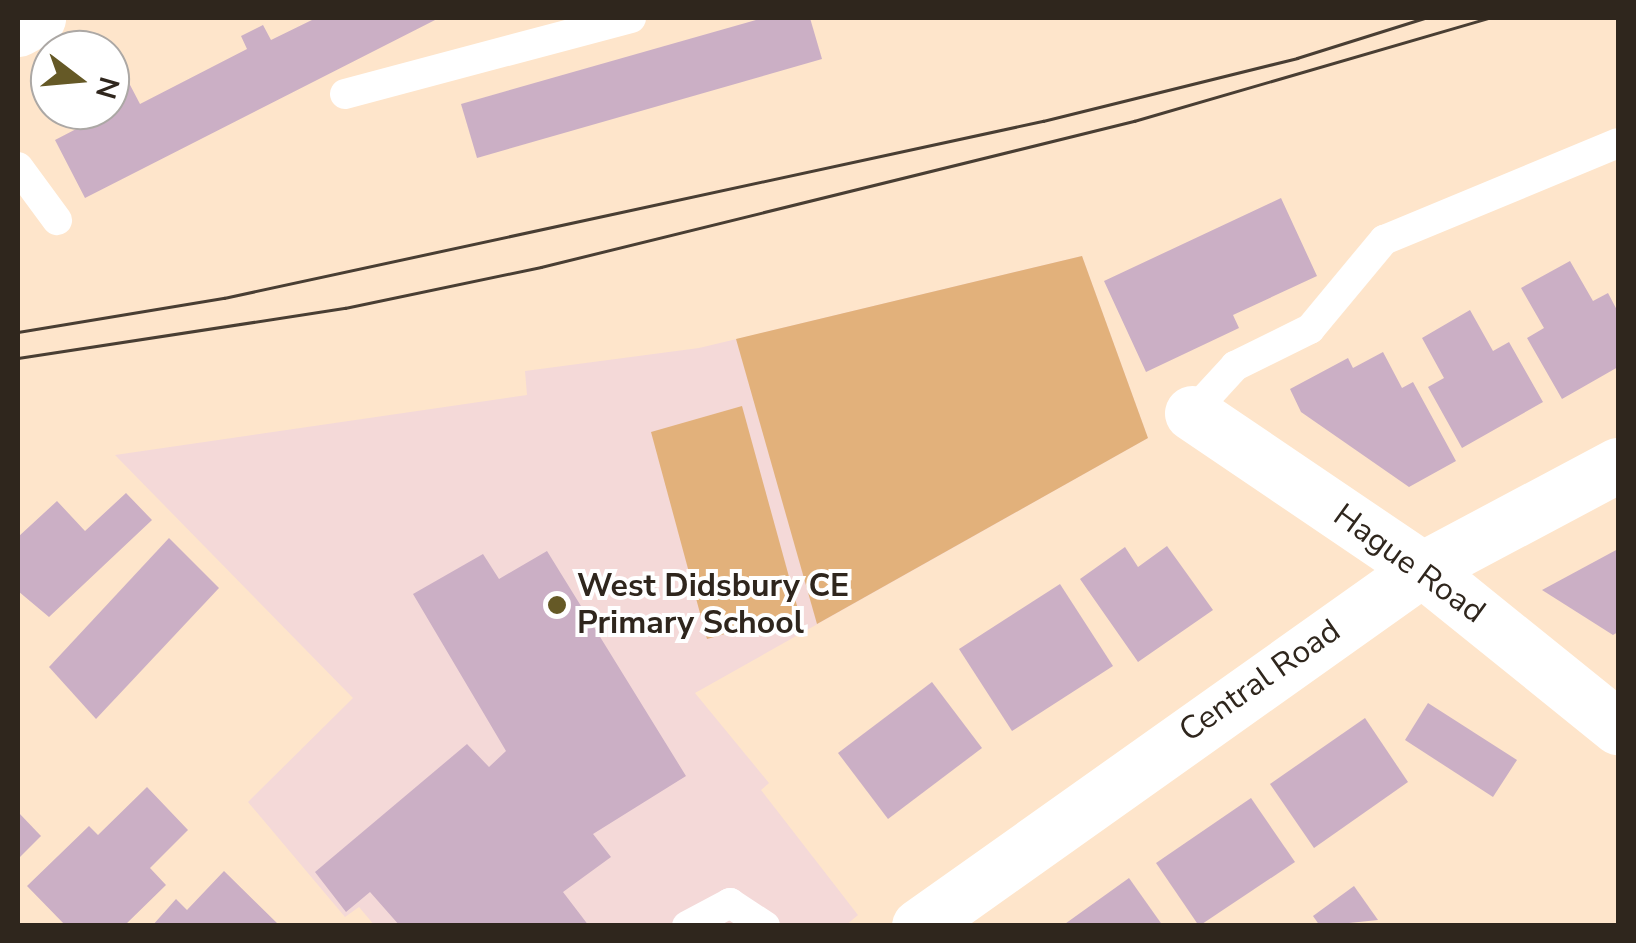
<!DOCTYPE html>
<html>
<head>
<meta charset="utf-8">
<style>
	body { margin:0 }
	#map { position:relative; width:1636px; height:943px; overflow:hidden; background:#fee5cb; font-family:"Nunito Sans",sans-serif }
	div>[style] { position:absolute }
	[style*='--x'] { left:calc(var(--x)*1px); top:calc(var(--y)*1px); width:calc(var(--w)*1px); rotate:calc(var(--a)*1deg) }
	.education>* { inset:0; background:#f4d9d8 }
	.green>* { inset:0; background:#e2b17b }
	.building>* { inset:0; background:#cbafc5 }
	.lane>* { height:30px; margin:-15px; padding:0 15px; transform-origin:15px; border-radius:15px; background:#fff }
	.street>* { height:55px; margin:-27.5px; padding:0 27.5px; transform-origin:27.5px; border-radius:27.5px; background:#fff }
	.tram>* { height:2.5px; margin:-1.25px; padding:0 1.25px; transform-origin:1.25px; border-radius:1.25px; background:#493e33 }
	.dots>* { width:28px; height:28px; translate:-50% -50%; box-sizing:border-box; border:5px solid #fff; border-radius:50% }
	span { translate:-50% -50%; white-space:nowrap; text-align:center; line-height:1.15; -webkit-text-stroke:8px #fff; paint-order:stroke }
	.street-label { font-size:32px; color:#2f261d }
	.poi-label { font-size:32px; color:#2f261d; font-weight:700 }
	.left { translate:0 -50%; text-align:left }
	.frame { position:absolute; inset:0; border:20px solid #2f261d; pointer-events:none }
	.north { position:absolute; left:30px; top:30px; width:100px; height:100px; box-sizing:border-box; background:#fff; border:2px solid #aca8a5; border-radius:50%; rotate:106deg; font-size:28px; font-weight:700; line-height:40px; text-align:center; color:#2f261d }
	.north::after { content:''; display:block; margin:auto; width:35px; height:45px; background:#655926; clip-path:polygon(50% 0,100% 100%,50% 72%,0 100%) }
</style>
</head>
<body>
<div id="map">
	<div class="education">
		<i style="clip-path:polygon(1082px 256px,1148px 438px,695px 693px,769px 783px,761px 790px,858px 915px,845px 926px,375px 926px,359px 907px,345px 917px,248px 802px,353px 698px,115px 455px,527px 395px,525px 371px,699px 348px)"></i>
	</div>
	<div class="green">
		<i style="clip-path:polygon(1082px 256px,1148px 438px,817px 624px,736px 339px)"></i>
		<i style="clip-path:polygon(742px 406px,799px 613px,707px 639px,651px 432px)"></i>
	</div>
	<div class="building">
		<i style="clip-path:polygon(316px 18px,439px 18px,85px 198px,55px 140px,109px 112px,110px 92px,129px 83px,140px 104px,247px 49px,241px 36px,263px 25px,271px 40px)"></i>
		<i style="clip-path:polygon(763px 18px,810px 18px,822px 59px,477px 158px,461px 104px)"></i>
		<i style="clip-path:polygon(1281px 198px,1317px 276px,1233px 315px,1239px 328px,1146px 372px,1104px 281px)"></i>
		<i style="clip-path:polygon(1570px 261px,1593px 301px,1608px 293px,1618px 312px,1618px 367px,1562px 399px,1527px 338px,1544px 328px,1521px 288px)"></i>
		<i style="clip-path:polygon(1470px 310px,1493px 351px,1509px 342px,1543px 402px,1462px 448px,1428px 387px,1444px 378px,1422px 338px)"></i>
		<i style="clip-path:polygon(1383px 352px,1402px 388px,1413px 382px,1456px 461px,1409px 487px,1301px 412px,1290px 389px,1348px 358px,1353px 368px)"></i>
		<i style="clip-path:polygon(126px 493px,152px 520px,49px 617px,18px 591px,18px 537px,57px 501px,85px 531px)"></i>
		<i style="clip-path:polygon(169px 538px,219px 588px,96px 719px,49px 667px)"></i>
		<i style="clip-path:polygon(1167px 546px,1213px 610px,1138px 662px,1080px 579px,1125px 547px,1138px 567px)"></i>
		<i style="clip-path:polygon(1618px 549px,1618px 632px,1613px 635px,1542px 590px)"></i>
		<i style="clip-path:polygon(547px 551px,686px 776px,593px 834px,611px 857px,563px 892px,589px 926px,400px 926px,370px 892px,346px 912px,315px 872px,467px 744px,489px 767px,506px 751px,413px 594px,483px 554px,499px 579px)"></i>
		<i style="clip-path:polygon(1060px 584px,1113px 666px,1012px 731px,959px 649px)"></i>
		<i style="clip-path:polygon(932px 682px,982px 748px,888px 819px,838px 753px)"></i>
		<i style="clip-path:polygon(1428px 703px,1517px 760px,1493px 797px,1405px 740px)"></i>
		<i style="clip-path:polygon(1365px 718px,1408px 782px,1314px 848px,1270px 784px)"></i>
		<i style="clip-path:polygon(147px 787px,188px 830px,150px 868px,166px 885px,124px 926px,66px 926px,27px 886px,89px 826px,98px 835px)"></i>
		<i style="clip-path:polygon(1251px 798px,1295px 862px,1199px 926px,1156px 863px)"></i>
		<i style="clip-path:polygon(18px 812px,41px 836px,18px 859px)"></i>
		<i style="clip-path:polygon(224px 871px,280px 926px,152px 926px,176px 899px,187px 910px)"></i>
		<i style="clip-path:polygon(1129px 878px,1163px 926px,1062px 926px)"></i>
		<i style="clip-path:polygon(1354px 886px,1378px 920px,1320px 926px,1313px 916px)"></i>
	</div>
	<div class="lane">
		<i style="--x:345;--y:94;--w:296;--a:-14.9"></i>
		<i style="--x:18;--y:167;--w:66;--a:53.7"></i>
		<i style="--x:1192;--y:413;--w:64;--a:-47.5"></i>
		<i style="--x:1235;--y:366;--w:84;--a:-26.3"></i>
		<i style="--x:1310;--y:329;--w:116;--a:-50.3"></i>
		<i style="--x:1384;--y:240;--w:253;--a:-22.5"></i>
		<i style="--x:687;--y:926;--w:49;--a:-28.1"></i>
		<i style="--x:730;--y:903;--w:42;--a:33.3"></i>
	</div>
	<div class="street">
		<i style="--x:18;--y:29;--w:23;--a:-29"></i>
		<i style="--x:1192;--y:413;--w:278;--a:34.1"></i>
		<i style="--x:1422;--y:569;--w:252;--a:38.9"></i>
		<i style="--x:919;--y:926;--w:617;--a:-35.36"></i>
		<i style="--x:1422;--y:569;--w:222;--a:-28"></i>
	</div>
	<div class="tram">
		<i style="--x:18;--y:332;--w:209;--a:-9.4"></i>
		<i style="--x:224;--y:298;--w:838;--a:-12.2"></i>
		<i style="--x:1043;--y:121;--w:262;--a:-13.9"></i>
		<i style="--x:1297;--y:58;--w:134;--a:-17.4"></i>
		<i style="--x:18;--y:358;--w:331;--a:-8.7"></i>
		<i style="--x:345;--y:308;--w:200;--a:-11.8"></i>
		<i style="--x:541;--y:267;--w:611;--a:-13.83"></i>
		<i style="--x:1134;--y:121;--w:369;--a:-16.2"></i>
	</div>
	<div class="dots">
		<i style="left:557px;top:605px;background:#655926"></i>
	</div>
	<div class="street-label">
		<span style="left:1409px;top:564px;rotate:36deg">Hague Road</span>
		<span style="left:1260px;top:681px;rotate:-35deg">Central Road</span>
	</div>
	<div class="poi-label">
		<span class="left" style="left:577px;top:605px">West Didsbury CE<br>Primary School</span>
	</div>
	<div class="frame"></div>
	<div class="north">N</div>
</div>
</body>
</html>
